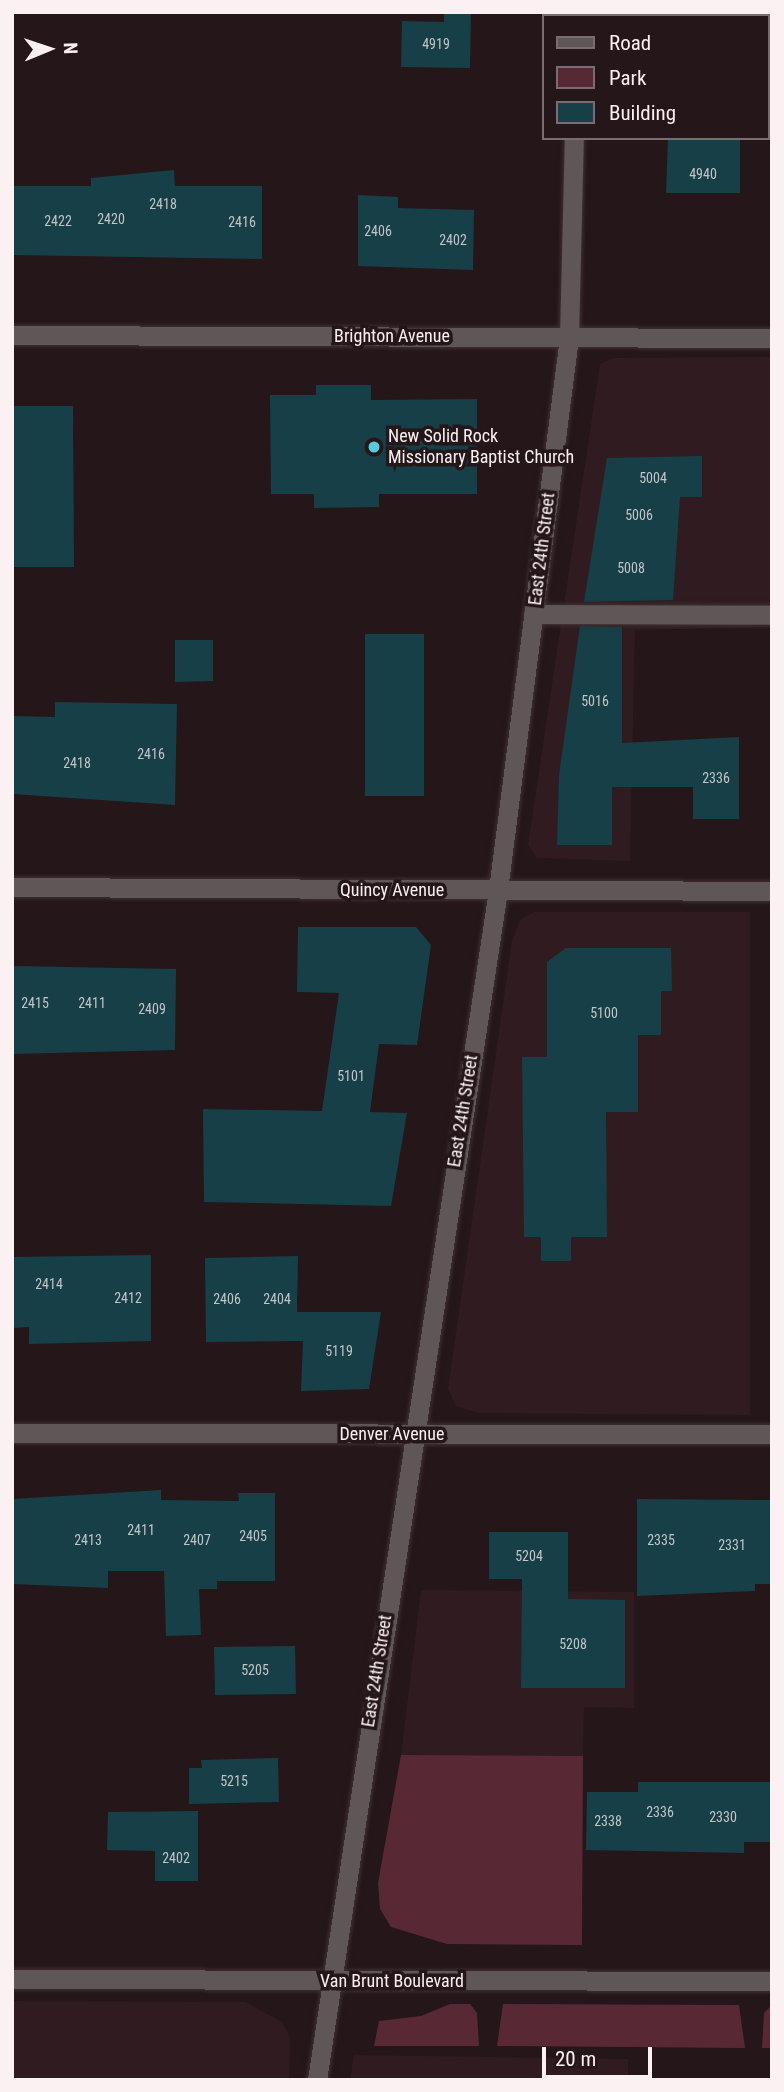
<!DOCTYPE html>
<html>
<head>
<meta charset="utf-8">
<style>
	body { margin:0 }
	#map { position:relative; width:784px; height:2092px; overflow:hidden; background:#241619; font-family:"Roboto Condensed",sans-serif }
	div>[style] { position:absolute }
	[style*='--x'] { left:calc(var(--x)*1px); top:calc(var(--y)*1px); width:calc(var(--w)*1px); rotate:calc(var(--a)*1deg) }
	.built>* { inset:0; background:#301b20 }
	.green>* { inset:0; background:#582934 }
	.building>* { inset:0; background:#173f47 }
	.roads { filter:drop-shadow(0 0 2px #3e3033) drop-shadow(0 0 2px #3e3033) }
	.service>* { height:19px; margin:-9.5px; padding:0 9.5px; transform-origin:9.5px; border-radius:9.5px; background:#5e5657 }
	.minor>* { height:19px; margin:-9.5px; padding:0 9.5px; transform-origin:9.5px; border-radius:9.5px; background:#5e5657 }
	.tertiary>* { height:19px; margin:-9.5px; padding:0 9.5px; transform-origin:9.5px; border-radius:9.5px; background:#5e5657 }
	.dots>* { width:19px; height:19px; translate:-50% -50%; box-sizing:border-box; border:4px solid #241619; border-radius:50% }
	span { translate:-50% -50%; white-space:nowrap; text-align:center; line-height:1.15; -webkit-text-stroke:7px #241619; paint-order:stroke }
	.number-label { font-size:14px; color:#c2c4c7 }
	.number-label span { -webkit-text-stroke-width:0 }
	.street-label { font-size:18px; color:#fbf0f2 }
	.poi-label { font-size:18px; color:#fbf0f2 }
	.left { translate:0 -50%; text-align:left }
	.frame { position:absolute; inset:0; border:14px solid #fbf0f2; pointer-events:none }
	.legend { position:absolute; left:542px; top:14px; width:228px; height:126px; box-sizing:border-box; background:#241619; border:2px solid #7a6d70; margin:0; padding:9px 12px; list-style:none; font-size:21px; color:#fbf0f2 }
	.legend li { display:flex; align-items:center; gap:14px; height:35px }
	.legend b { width:35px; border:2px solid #7a6d70 }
	.north { position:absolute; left:14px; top:14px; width:70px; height:70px; -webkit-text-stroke:5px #241619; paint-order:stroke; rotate:88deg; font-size:19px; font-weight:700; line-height:28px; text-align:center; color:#fbf0f2 }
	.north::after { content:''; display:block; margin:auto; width:24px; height:32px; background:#fbf0f2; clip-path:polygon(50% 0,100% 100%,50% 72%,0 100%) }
	.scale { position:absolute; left:542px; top:2047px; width:110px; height:32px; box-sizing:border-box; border:4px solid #fbf0f2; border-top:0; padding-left:9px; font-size:21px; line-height:24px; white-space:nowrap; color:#fbf0f2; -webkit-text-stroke:5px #241619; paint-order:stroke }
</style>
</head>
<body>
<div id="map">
	<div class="built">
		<i style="clip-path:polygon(772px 357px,772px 627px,635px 630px,630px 861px,537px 858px,528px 845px,600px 364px,613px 358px)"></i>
		<i style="clip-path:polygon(534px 912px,750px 912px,750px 1415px,478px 1413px,456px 1406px,448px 1389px,512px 941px,520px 920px)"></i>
		<i style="clip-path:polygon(421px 1590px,634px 1592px,634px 1708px,584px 1707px,583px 1756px,401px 1755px)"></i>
		<i style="clip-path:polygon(12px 2001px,245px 2002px,282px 2022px,290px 2038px,289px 2080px,12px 2080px)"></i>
		<i style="clip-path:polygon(354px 2055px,628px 2059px,628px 2080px,350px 2080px)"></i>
	</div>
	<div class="green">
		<i style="clip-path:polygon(401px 1755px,583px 1756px,582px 1945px,447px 1944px,391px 1927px,380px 1909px,378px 1883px)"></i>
		<i style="clip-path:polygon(450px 2004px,470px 2004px,477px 2013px,479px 2046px,374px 2046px,379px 2021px,421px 2016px)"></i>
		<i style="clip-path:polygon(503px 2004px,739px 2005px,745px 2048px,497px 2046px)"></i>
		<i style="clip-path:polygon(772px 2005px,772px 2048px,762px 2048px,764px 2013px)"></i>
	</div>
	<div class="building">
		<i style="clip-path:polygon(444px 12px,471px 12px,470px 68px,401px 67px,402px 21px,444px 22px)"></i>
		<i style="clip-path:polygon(668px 138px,740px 138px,740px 193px,666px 193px)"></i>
		<i style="clip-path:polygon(174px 170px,175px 186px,262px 186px,262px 259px,12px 255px,12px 186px,91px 186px,91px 178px)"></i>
		<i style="clip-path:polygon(358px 195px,398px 197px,398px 208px,474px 210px,473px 270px,358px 266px)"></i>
		<i style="clip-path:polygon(316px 385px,371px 385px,371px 400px,477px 399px,477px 494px,379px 494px,379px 507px,314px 508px,314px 494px,271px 494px,270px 395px,316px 395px)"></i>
		<i style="clip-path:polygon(14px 406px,73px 406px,74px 567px,14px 567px)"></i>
		<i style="clip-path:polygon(702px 456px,702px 497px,680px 497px,673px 600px,584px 602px,607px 458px)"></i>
		<i style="clip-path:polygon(580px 626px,622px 627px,622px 743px,739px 737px,739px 819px,693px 819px,693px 787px,612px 787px,612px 845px,557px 845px,559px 775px)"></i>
		<i style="clip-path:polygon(365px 634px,424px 634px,424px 796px,365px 796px)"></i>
		<i style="clip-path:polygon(175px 640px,213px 640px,213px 681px,175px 682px)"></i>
		<i style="clip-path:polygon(55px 702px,177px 704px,175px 805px,12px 794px,12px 716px,55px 717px)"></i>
		<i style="clip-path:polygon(298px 927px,416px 927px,431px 945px,417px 1045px,379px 1044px,370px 1112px,407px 1113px,391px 1206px,204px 1202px,203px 1109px,322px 1111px,339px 993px,297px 992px)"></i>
		<i style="clip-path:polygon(566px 948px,671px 948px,672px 991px,661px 991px,661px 1035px,638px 1035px,638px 1112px,606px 1112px,607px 1237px,571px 1237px,571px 1261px,541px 1261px,541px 1237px,524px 1237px,522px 1057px,547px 1057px,547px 962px)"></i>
		<i style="clip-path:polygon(12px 966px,176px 969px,175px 1050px,12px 1054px)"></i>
		<i style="clip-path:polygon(151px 1255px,151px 1341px,29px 1344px,29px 1327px,12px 1328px,12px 1257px)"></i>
		<i style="clip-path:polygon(298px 1256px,297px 1312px,381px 1312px,369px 1389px,301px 1391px,303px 1341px,206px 1342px,205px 1258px)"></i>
		<i style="clip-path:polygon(161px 1490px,161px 1500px,239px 1501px,238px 1493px,275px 1493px,275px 1581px,217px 1581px,217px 1589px,199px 1589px,201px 1635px,166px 1636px,164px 1571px,108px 1571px,108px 1588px,12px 1584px,12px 1499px)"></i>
		<i style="clip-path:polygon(637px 1499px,772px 1500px,772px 1584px,755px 1584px,755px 1591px,637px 1596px)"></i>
		<i style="clip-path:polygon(489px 1532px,568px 1532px,568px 1599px,625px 1600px,625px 1688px,521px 1688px,522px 1579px,489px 1579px)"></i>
		<i style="clip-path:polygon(295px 1646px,296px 1694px,215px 1695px,214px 1647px)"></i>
		<i style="clip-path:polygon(278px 1758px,279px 1802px,189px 1804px,189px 1768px,202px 1768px,201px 1760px)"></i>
		<i style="clip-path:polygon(638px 1782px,772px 1782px,772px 1842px,744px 1842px,744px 1853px,586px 1850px,587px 1792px,638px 1792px)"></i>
		<i style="clip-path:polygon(198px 1811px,198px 1881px,155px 1881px,155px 1851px,107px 1850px,108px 1812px)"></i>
	</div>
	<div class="roads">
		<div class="service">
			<i style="--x:533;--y:614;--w:239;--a:0.2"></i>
		</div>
		<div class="minor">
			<i style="--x:576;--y:16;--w:4;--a:-76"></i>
			<i style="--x:12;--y:335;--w:760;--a:0.23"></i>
			<i style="--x:12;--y:887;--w:760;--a:0.3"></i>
			<i style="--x:12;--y:1433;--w:760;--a:0.08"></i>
			<i style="--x:317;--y:2080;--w:1204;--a:-81.35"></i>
			<i style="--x:498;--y:890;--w:558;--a:-82.68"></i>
			<i style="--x:569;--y:337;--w:199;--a:-88.6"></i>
		</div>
		<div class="tertiary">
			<i style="--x:12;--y:1979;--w:760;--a:0.15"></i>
		</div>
	</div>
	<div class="dots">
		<i style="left:374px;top:447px;background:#55cae0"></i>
	</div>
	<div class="number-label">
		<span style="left:436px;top:44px">4919</span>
		<span style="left:703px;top:174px">4940</span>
		<span style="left:163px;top:204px">2418</span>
		<span style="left:111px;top:219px">2420</span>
		<span style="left:58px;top:221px">2422</span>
		<span style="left:242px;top:222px">2416</span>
		<span style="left:378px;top:231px">2406</span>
		<span style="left:453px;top:240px">2402</span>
		<span style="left:653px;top:478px">5004</span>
		<span style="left:639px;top:515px">5006</span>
		<span style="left:631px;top:568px">5008</span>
		<span style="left:595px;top:701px">5016</span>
		<span style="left:151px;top:754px">2416</span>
		<span style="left:77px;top:763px">2418</span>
		<span style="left:716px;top:778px">2336</span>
		<span style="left:35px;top:1003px">2415</span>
		<span style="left:92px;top:1003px">2411</span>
		<span style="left:152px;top:1009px">2409</span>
		<span style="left:604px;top:1013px">5100</span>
		<span style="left:351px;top:1076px">5101</span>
		<span style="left:49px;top:1284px">2414</span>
		<span style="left:128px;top:1298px">2412</span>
		<span style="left:227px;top:1299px">2406</span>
		<span style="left:277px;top:1299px">2404</span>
		<span style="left:339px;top:1351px">5119</span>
		<span style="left:141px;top:1530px">2411</span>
		<span style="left:253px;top:1536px">2405</span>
		<span style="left:88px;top:1540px">2413</span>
		<span style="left:197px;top:1540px">2407</span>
		<span style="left:661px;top:1540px">2335</span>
		<span style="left:732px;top:1545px">2331</span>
		<span style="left:529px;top:1556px">5204</span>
		<span style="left:573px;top:1644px">5208</span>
		<span style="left:255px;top:1670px">5205</span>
		<span style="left:234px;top:1781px">5215</span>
		<span style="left:660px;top:1812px">2336</span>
		<span style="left:723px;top:1817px">2330</span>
		<span style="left:608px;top:1821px">2338</span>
		<span style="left:176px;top:1858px">2402</span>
	</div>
	<div class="street-label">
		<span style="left:392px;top:336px">Brighton Avenue</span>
		<span style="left:542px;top:549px;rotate:-83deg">East 24th Street</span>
		<span style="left:392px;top:890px">Quincy Avenue</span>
		<span style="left:463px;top:1111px;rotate:-81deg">East 24th Street</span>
		<span style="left:392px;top:1434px">Denver Avenue</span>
		<span style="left:377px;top:1671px;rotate:-81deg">East 24th Street</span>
		<span style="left:392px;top:1981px">Van Brunt Boulevard</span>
	</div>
	<div class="poi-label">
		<span class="left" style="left:388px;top:447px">New Solid Rock<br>Missionary Baptist Church</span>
	</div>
	<div class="frame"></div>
	<ul class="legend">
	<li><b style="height:9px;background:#5e5657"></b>Road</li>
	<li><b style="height:19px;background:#582934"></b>Park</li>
	<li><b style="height:19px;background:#173f47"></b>Building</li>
	</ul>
	<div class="north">N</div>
	<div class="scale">20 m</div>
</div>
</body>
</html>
